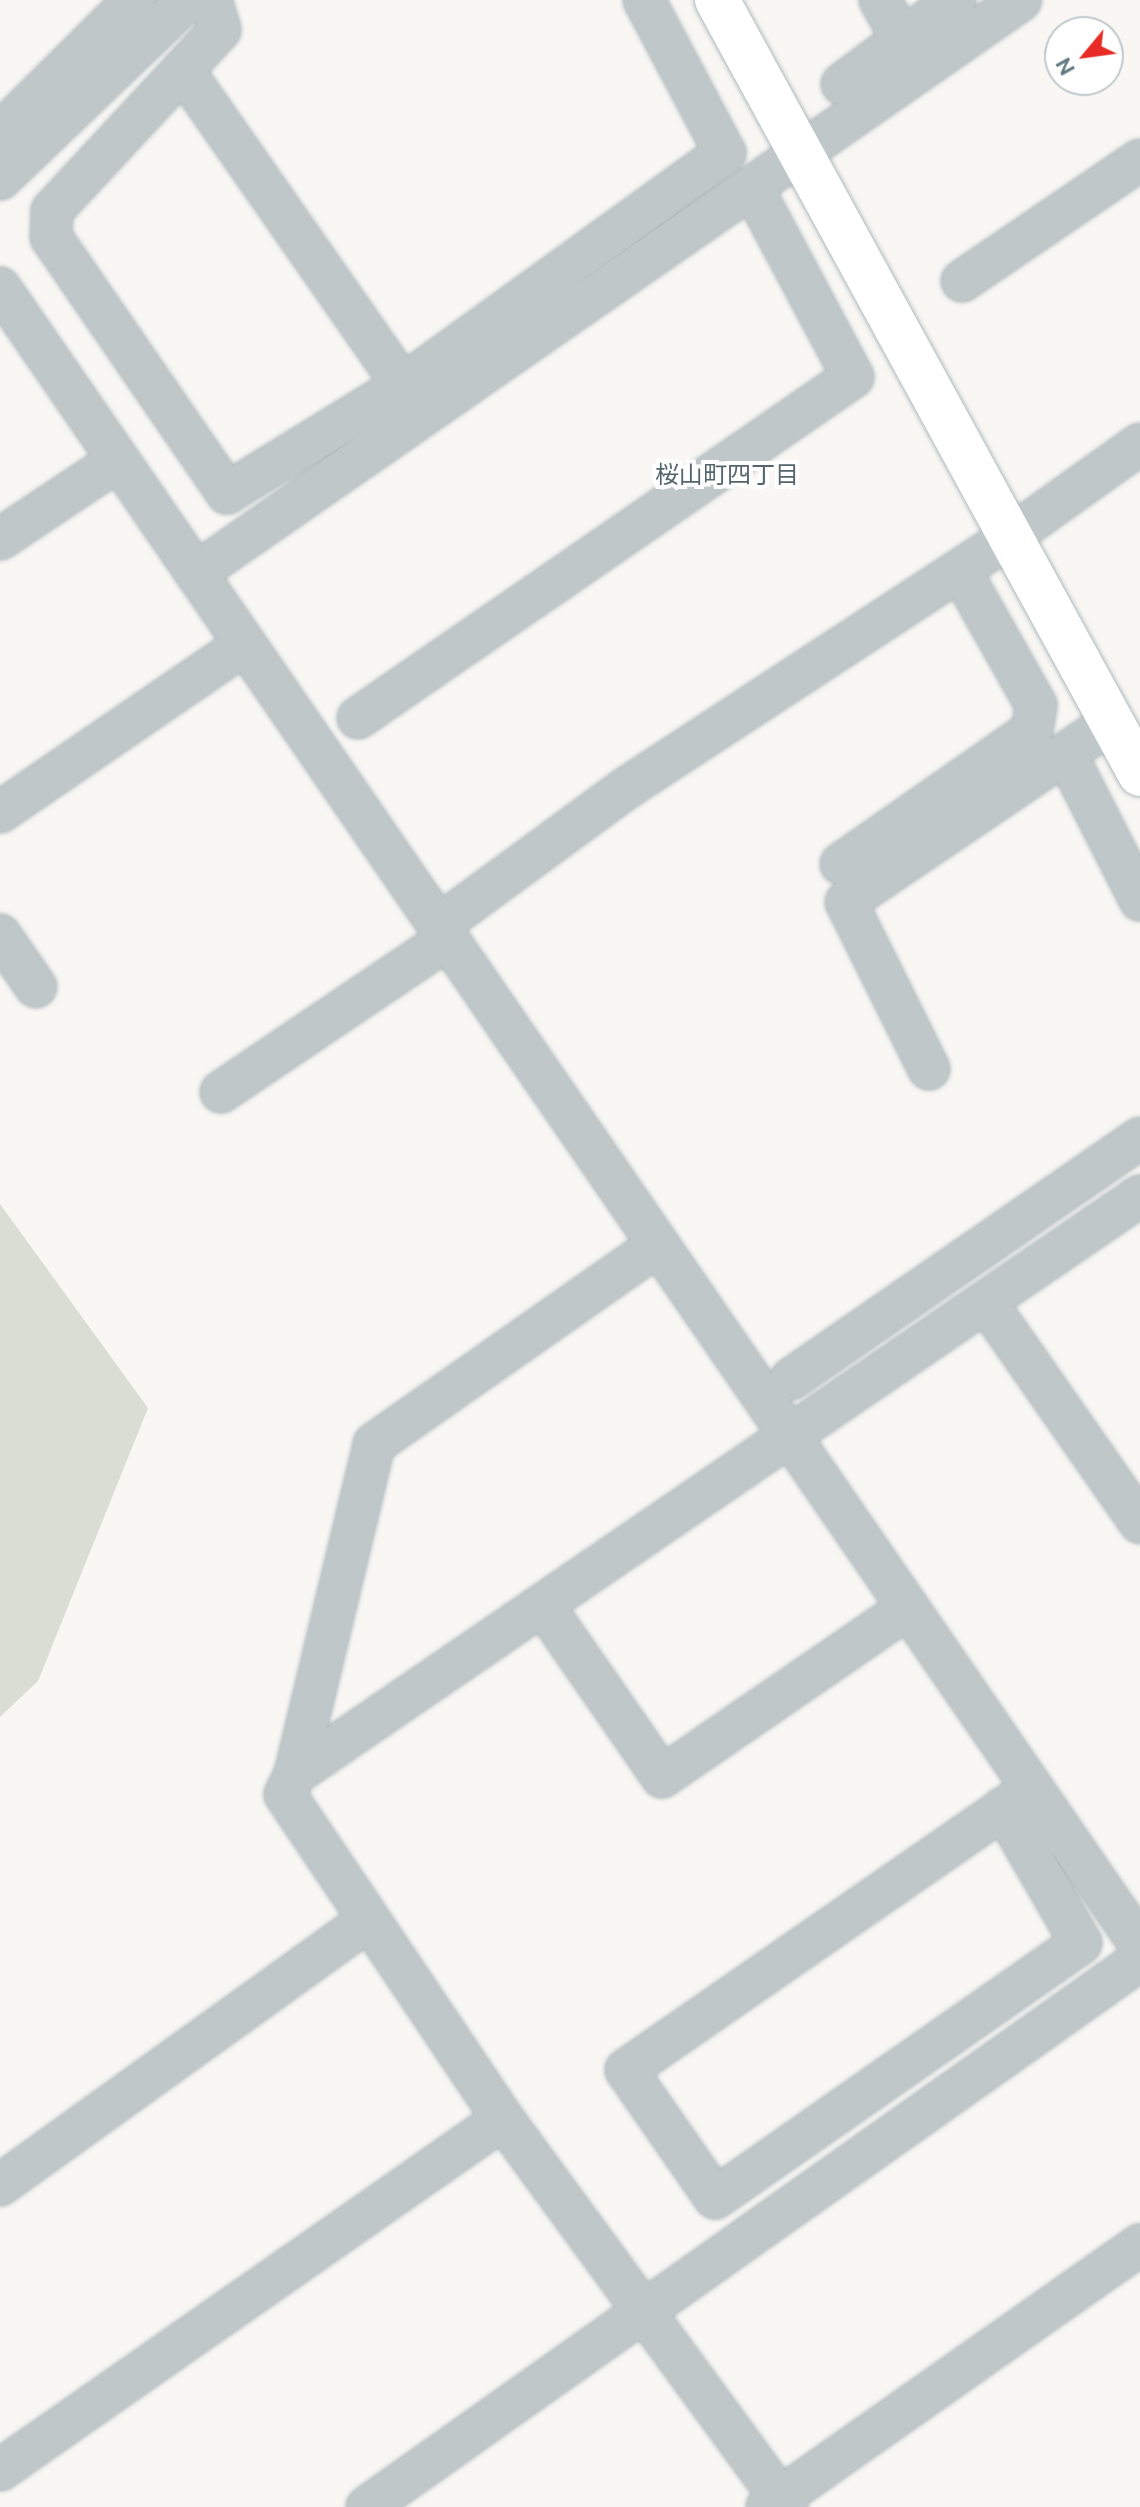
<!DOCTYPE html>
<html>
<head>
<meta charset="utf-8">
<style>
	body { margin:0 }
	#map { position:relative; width:1140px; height:2507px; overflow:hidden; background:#f8f7f4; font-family:Ubuntu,"Noto Sans JP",sans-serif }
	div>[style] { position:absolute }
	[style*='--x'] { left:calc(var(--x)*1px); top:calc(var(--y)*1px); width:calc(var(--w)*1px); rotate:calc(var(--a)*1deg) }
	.green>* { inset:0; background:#d9ddd3 }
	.roads { filter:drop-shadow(0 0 2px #b0b9bc) drop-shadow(0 0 2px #b0b9bc) }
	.street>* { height:40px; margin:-20px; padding:0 20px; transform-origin:20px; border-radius:20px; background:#c0c7c9 }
	.secondary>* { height:44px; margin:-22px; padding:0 22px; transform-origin:22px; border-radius:22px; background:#fff }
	span { translate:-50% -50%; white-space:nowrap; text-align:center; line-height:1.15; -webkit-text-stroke:8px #fff; paint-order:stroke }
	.neighbourhood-label { font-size:24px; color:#54666b }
	.north { position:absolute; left:1044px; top:16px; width:80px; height:80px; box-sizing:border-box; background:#fff; border:2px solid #c0c9cc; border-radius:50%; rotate:241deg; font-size:22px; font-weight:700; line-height:32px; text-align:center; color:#627980 }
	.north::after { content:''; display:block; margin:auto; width:28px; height:36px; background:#e72b25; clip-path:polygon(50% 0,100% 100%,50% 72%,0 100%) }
</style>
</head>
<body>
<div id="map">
	<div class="green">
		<i style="clip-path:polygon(0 1204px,148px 1408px,38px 1681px,0 1717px)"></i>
	</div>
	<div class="roads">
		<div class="street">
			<i style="--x:211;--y:0;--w:31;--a:73"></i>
			<i style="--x:220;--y:30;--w:247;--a:132.9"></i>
			<i style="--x:52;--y:211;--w:26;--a:92"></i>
			<i style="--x:51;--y:237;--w:311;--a:55.5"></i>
			<i style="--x:227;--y:493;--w:206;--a:-31.5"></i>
			<i style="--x:403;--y:385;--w:397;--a:-35.8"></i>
			<i style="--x:725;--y:153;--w:173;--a:-117.9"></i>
			<i style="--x:880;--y:0;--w:45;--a:60.6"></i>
			<i style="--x:183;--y:70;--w:384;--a:55.1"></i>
			<i style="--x:842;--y:84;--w:141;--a:-36.6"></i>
			<i style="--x:0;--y:133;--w:189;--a:-44.8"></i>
			<i style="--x:0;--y:179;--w:259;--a:-43.7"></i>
			<i style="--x:962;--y:281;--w:215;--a:-34.2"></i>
			<i style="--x:0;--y:288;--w:2011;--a:55.47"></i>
			<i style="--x:0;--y:539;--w:141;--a:-33.7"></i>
			<i style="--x:196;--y:573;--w:1004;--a:-34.78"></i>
			<i style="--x:358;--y:718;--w:601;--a:-34.56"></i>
			<i style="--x:853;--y:377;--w:215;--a:-118"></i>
			<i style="--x:1066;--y:754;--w:164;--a:63.1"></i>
			<i style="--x:0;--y:812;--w:297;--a:-34.4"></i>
			<i style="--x:841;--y:864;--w:233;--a:-34.9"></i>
			<i style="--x:1032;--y:731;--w:26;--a:-81"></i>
			<i style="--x:1036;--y:705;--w:155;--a:-119.4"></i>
			<i style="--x:438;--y:926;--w:232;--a:-36.2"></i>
			<i style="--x:625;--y:789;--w:462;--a:-33.2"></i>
			<i style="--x:1011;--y:536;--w:158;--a:-35.5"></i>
			<i style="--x:0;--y:935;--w:63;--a:55.3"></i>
			<i style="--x:929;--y:1069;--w:186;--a:-116.4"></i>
			<i style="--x:846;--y:902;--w:321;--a:-34.1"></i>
			<i style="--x:221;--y:1092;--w:274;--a:-34"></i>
			<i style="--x:986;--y:1302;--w:269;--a:55.1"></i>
			<i style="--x:791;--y:1379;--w:424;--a:-34.6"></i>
			<i style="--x:543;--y:1605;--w:209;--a:55.3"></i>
			<i style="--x:662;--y:1777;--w:295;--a:-34.5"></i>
			<i style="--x:295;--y:1774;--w:339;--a:-76.5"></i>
			<i style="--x:374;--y:1444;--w:345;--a:-35"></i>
			<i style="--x:1003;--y:1808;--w:156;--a:60"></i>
			<i style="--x:1081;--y:1943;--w:446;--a:145.1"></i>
			<i style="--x:715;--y:2198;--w:156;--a:-124.8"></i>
			<i style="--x:626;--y:2070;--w:492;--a:-34.7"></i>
			<i style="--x:0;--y:2185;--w:454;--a:-35.7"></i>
			<i style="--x:0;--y:2470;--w:613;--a:-34.91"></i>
			<i style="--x:367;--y:2507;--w:947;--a:-35.28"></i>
			<i style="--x:767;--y:2507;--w:456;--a:-35.1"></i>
			<i style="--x:787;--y:2507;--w:481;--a:-126.2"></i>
			<i style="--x:503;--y:2119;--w:391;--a:-123.9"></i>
			<i style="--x:285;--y:1794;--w:22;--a:-63"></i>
			<i style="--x:295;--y:1774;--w:1024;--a:-34.37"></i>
		</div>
		<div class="secondary">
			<i style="--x:717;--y:0;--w:882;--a:61.34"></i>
		</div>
	</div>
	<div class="neighbourhood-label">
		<span style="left:727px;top:475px">桜山町四丁目</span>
	</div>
	<div class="north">N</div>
</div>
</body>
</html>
